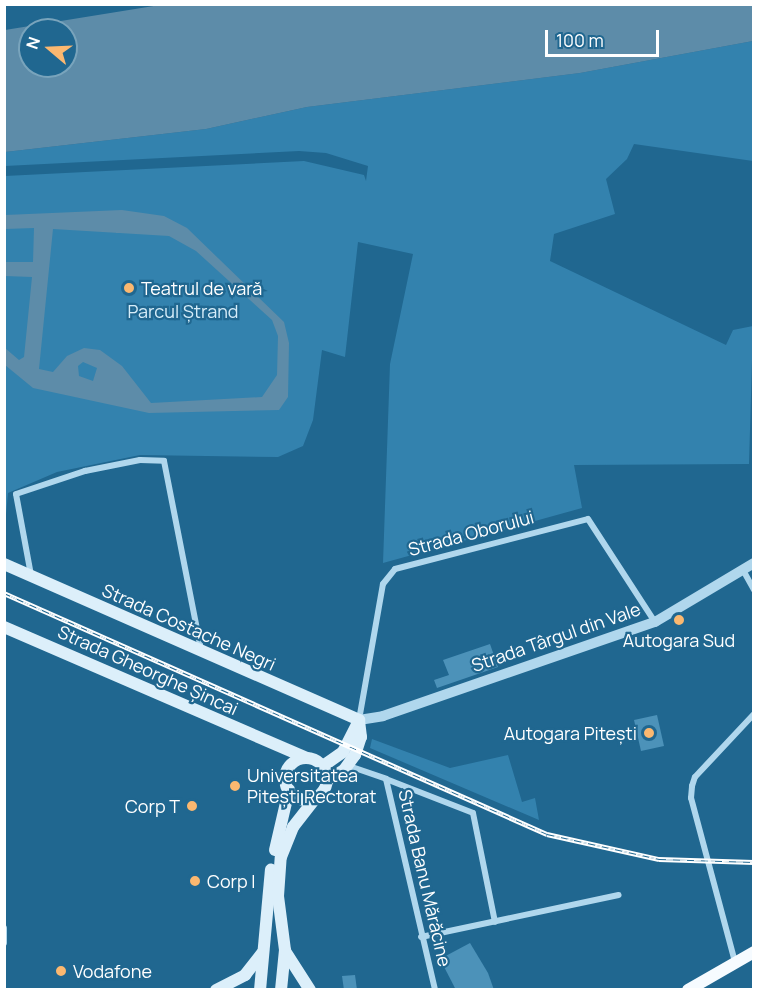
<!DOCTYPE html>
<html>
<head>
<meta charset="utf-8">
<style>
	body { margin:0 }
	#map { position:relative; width:758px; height:994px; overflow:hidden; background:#206790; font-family:Manrope,sans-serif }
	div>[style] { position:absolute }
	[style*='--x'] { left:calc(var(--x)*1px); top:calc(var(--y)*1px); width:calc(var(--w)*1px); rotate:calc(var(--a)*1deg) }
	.green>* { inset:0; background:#3382ae }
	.water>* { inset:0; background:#5d8ca9 }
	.building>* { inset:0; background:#4c92b9 }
	.minor>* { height:6px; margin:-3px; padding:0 3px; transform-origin:3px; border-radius:3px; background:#b0d7ed }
	.tertiary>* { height:10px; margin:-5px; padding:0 5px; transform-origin:5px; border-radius:5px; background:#b0d7ed }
	.secondary>* { height:12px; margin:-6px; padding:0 6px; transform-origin:6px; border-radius:6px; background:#dceffa }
	.secondary>.ring { margin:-6px; padding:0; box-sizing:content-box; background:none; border:12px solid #dceffa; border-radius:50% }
	.primary>* { height:12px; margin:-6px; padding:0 6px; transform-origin:6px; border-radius:6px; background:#f6fbff }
	.rail>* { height:4.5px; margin-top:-2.25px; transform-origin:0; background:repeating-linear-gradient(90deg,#206790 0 7px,#fff 0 14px); box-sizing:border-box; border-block:2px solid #fff }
	.dots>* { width:16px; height:16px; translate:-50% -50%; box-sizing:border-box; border:3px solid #206790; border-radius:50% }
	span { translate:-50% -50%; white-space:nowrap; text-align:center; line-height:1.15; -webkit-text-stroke:4.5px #206790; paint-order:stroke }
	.poi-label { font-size:18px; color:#fff }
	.left { translate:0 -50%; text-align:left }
	.right { translate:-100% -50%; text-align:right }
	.park-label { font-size:18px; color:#d6edf9 }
	.street-label { font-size:18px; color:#fff }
	.frame { position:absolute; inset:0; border:6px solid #fff; pointer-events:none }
	.north { position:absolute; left:18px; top:18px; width:60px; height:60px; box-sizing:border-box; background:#206790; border:2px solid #79a4bc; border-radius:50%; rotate:289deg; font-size:16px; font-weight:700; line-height:24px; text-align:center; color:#fff }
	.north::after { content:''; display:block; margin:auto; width:21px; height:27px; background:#fbb870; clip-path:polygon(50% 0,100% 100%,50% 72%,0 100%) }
	.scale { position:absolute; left:545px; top:30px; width:114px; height:27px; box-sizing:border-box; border:3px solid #fff; border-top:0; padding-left:8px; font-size:18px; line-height:21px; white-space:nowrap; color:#fff; -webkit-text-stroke:4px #206790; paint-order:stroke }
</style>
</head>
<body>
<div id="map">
	<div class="green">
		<i style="clip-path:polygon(753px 41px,753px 161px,634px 144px,627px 159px,606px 179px,615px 214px,554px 234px,550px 261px,726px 345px,733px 330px,753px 326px,749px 464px,574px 465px,582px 508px,383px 563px,390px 364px,413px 254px,358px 242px,345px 357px,322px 350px,313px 420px,303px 446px,278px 457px,140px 455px,57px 472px,8px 493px,5px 525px,5px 176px,304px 161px,364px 175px,366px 181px,368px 166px,326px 153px,299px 151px,5px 166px,5px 152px,206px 129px,307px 107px,580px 73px)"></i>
		<i style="clip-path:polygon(372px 739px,450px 768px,508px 755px,522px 802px,535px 798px,539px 820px,370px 748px)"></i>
	</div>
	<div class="water">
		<i style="clip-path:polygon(evenodd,166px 4px,753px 5px,753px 41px,580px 73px,307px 107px,206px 129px,5px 152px,5px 30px,166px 4px,30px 30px,66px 30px,66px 66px,30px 66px,30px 30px)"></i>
		<i style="clip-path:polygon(evenodd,122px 210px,164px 216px,187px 228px,284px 322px,289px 343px,288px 397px,279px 410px,149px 413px,33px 388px,5px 365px,5px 348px,19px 360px,24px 357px,32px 277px,5px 276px,5px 262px,33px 262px,34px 228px,5px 229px,5px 215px,122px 210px,53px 229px,169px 236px,196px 251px,272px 320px,278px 336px,277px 375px,262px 397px,151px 403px,122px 366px,100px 350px,84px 348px,67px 356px,53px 372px,39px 369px,53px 229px,122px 210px,83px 362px,97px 368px,93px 381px,79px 376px,78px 366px,83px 362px)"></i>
	</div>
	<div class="building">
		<i style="clip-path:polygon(490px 644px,498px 667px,437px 688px,434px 680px,449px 675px,443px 660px)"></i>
		<i style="clip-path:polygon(657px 715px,664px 746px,641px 751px,634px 720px)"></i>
		<i style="clip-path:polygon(470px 943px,488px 973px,494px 990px,456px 990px,440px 959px)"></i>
		<i style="clip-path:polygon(355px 975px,357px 990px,344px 990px,342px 976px)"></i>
	</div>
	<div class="minor">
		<i style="--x:743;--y:570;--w:23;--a:61"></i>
		<i style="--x:31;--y:575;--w:82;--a:-100.5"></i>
		<i style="--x:16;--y:494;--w:73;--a:-18.4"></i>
		<i style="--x:85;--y:471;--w:56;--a:-11.3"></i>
		<i style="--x:140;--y:460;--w:24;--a:2"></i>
		<i style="--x:164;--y:461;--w:192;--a:78.9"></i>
		<i style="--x:359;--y:720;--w:138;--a:-80"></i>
		<i style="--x:383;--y:584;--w:19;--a:-51"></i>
		<i style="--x:395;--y:569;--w:199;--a:-14.5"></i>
		<i style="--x:588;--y:519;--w:123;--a:57"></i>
		<i style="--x:349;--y:766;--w:39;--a:19"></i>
		<i style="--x:386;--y:779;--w:217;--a:76.9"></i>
		<i style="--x:386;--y:779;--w:93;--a:21.3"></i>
		<i style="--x:473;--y:813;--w:111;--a:78.6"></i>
		<i style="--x:4;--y:928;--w:15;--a:90"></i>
		<i style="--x:421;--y:937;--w:202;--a:-12"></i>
		<i style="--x:735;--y:962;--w:170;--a:-105"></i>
		<i style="--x:691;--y:798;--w:12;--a:-85"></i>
		<i style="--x:692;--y:786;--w:9;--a:-72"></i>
		<i style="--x:695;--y:777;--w:86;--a:-46.9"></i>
	</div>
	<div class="tertiary">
		<i style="--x:359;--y:720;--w:24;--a:-9"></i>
		<i style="--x:383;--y:716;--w:288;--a:-19.1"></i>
		<i style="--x:655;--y:622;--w:115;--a:-30.8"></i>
	</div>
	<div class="secondary">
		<i style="--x:4;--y:564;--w:388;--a:23.7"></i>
		<i style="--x:4;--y:627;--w:330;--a:23.4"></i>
		<i class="ring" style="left:285px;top:758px;width:30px;height:30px"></i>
		<i style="--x:323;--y:766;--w:24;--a:-35"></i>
		<i style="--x:343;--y:752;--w:35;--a:-63"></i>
		<i style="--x:327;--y:780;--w:20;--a:-30"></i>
		<i style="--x:344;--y:770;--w:19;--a:-54"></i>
		<i style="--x:355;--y:755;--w:19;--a:-72"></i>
		<i style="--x:361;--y:737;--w:17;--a:-97"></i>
		<i style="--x:275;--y:850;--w:62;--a:-76.9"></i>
		<i style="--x:285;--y:951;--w:46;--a:57.3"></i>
		<i style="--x:216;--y:990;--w:33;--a:-27"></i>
		<i style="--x:245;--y:975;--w:28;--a:-52"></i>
		<i style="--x:260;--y:990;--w:121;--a:-84.8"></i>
		<i style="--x:281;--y:990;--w:40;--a:-84.3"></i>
		<i style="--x:285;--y:950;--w:54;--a:-97.4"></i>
		<i style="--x:278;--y:896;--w:39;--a:-86"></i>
		<i style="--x:281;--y:857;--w:32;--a:-68"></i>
		<i style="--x:293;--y:827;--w:37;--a:-52"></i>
	</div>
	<div class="primary">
		<i style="--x:688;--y:990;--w:76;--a:-29.9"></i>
	</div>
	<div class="rail">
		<i style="--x:4;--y:593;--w:594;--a:23.93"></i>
		<i style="--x:547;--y:834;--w:115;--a:12.6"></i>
		<i style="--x:659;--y:859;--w:95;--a:1.8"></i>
	</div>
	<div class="dots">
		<i style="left:129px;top:288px;background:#fbb870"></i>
		<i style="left:679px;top:620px;background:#fbb870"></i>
		<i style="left:649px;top:733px;background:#fbb870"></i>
		<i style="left:235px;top:786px;background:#fbb870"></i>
		<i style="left:192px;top:806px;background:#fbb870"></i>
		<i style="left:195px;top:881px;background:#fbb870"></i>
		<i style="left:61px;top:971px;background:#fbb870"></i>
	</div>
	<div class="poi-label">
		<span class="left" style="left:141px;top:288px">Teatrul de vară</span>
		<span style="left:679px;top:640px">Autogara Sud</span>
		<span class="right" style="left:637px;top:733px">Autogara Pitești</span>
		<span class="left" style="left:247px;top:786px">Universitatea<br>Pitești Rectorat</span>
		<span class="right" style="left:180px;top:806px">Corp T</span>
		<span class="left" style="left:207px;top:881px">Corp I</span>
		<span class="left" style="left:73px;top:971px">Vodafone</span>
	</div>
	<div class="park-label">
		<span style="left:183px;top:311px">Parcul Ștrand</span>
	</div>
	<div class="street-label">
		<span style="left:471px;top:533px;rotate:-15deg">Strada Oborului</span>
		<span style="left:189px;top:627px;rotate:24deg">Strada Costache Negri</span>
		<span style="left:556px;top:637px;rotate:-19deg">Strada Târgul din Vale</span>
		<span style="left:148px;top:670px;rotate:24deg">Strada Gheorghe Șincai</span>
		<span style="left:425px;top:878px;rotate:77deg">Strada Banu Mărăcine</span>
	</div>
	<div class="frame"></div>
	<div class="north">N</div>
	<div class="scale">100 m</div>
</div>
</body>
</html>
